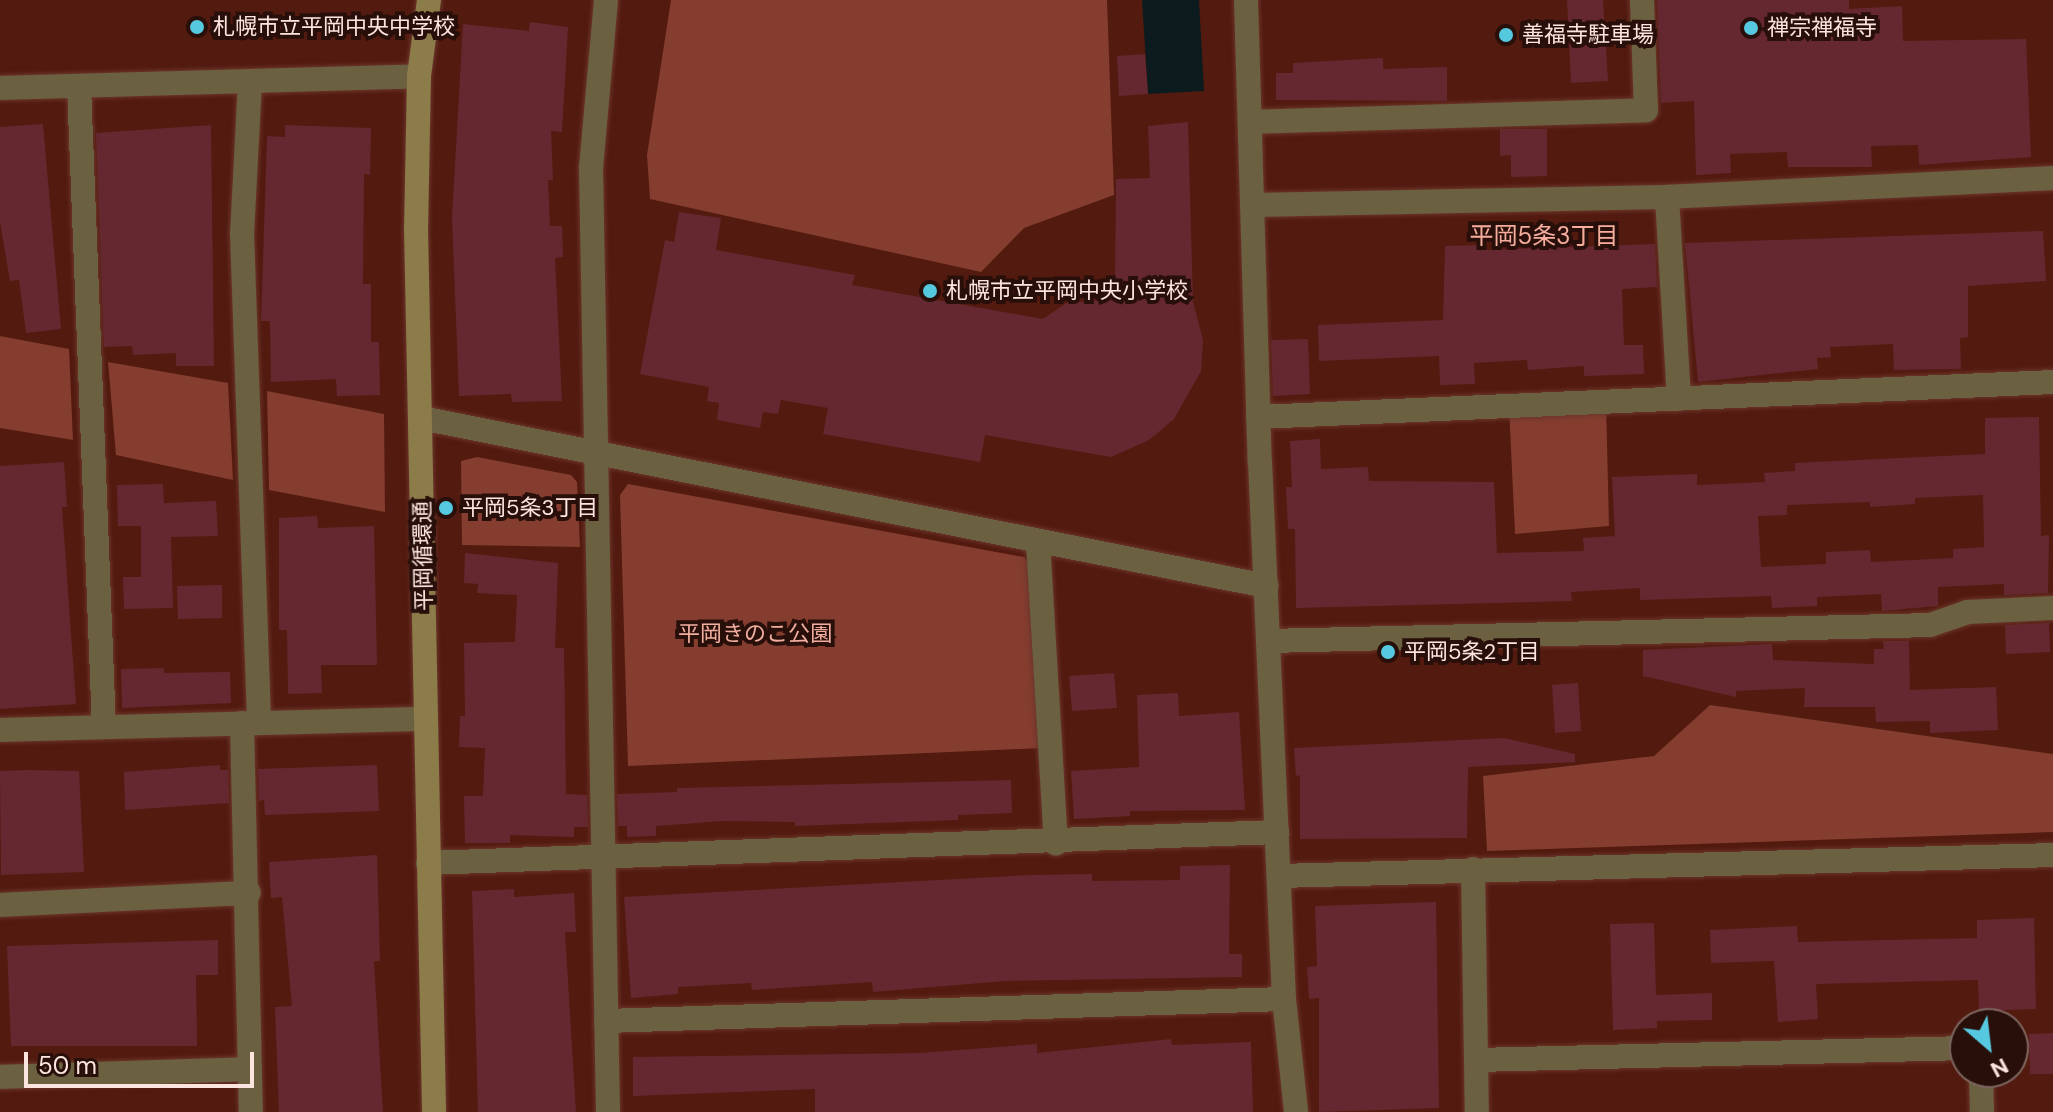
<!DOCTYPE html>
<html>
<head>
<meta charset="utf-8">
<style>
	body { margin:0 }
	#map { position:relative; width:2053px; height:1112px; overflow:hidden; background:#531a0f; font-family:"DM Sans","Noto Sans JP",sans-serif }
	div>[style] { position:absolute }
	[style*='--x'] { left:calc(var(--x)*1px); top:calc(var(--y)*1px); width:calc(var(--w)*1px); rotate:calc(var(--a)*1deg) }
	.green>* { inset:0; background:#843d2f }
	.water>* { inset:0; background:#0c1b1e }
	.building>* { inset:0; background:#652831 }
	.roads { filter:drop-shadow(0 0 2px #6b362c) drop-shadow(0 0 2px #6b362c) }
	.street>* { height:24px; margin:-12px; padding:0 12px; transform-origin:12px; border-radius:12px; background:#6b6141 }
	.secondary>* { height:24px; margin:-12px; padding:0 12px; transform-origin:12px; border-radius:12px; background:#8c7c49 }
	.dots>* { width:22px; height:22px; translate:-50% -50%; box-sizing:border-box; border:4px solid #280f0a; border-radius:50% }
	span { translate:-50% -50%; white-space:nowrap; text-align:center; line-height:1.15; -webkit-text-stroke:8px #280f0a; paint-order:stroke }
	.poi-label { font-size:22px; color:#fce5df }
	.left { translate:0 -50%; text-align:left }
	.street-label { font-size:22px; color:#fce5df }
	.park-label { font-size:22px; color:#f1ae9f }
	.neighbourhood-label { font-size:24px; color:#f6ad9d }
	.north { position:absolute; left:1949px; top:1008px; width:80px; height:80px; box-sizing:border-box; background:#280f0a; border:2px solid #7d655f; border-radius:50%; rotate:152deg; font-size:22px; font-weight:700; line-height:32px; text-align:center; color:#fce5df }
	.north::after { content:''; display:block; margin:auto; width:28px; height:36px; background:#56c9e0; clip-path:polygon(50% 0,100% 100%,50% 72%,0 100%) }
	.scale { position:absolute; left:24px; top:1052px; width:230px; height:36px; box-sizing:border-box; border:4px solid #fce5df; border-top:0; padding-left:10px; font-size:24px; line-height:28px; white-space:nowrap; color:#fce5df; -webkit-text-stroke:6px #280f0a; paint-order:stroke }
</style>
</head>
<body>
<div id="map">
	<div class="green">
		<i style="clip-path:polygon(671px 0,1107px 0,1114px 195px,1024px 228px,981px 272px,650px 199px,647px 155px)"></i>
		<i style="clip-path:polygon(0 336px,69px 349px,73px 440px,0 428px)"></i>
		<i style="clip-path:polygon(108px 362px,228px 383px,233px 480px,116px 455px)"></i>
		<i style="clip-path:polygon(267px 391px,384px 414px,385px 512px,269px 490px)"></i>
		<i style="clip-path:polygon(1606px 402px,1609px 526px,1515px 534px,1509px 406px)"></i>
		<i style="clip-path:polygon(477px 457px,571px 475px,577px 482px,580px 547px,462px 545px,461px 461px)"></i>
		<i style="clip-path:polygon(628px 484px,1024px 557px,1034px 570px,1042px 748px,628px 766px,620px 495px)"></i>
		<i style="clip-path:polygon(1710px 705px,2053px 754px,2053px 832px,1487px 851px,1483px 776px,1654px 756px)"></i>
	</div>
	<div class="water">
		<i style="clip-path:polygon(1142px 0,1199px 0,1204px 91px,1148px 94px)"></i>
	</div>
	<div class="building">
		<i style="clip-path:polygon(1567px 0,1603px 0,1608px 81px,1571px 83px)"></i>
		<i style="clip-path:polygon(1657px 0,1849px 0,1849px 9px,1902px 6px,1903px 41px,2026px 39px,2031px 157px,1919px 165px,1918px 145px,1871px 146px,1872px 167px,1788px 167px,1787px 152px,1730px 154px,1731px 173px,1696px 175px,1694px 101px,1661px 103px)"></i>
		<i style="clip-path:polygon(530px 22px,568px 27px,562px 132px,551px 131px,553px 180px,548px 180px,550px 226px,562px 226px,563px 257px,555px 258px,562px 401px,512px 402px,511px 394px,459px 396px,452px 218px,463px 24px,529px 31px)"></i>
		<i style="clip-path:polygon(1145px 54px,1148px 94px,1119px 96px,1117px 56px)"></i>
		<i style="clip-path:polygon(1383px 58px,1383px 69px,1447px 67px,1447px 101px,1276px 100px,1276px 73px,1293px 73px,1293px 63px)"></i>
		<i style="clip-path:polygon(1188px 122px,1193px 302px,1203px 340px,1201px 371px,1174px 419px,1149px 440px,1111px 457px,985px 435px,980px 462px,823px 434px,828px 408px,781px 400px,778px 414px,763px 412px,760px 428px,717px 420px,719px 403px,707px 401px,709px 387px,640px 374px,665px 240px,674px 242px,679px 212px,721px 218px,716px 250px,855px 275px,852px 285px,1043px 319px,1066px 303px,1115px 299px,1116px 179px,1150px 178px,1148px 126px)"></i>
		<i style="clip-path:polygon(43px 124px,61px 329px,26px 333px,19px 280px,10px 281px,0 222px,0 127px)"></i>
		<i style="clip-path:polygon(211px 125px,214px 366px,176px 366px,176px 353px,133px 355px,132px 346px,104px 347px,96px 133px)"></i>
		<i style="clip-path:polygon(285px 125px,371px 128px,370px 175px,364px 174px,363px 284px,371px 284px,371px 342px,379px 342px,380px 395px,337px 396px,336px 379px,271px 382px,270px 321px,261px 321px,267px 136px,285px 137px)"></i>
		<i style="clip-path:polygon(1500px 129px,1547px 129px,1547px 176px,1511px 177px,1511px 155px,1500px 156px)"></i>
		<i style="clip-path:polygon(2043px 231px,2046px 281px,1968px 286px,1968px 337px,1960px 338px,1961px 369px,1894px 370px,1893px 344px,1830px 347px,1831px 357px,1817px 358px,1818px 369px,1698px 382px,1685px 243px)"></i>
		<i style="clip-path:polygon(1655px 244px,1657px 287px,1622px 289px,1624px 345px,1643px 345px,1644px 374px,1584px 376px,1584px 366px,1528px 370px,1527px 360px,1474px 363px,1475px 384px,1440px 385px,1439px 356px,1319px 361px,1318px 325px,1443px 320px,1445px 246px,1482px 245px,1482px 250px)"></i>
		<i style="clip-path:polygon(1308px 339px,1310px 394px,1273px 396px,1271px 340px)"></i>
		<i style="clip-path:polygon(evenodd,2039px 417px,2041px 536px,2049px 535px,2048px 593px,2004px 595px,2004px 584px,1938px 587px,1938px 606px,1882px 611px,1881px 594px,1817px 597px,1817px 606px,1772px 608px,1771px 596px,1640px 600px,1640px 588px,1571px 592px,1572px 601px,1296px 608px,1295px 529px,1288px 529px,1286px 487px,1292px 487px,1290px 441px,1320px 439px,1321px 469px,1368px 467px,1369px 481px,1494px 482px,1497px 553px,1584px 551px,1583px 538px,1615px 536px,1612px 477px,1697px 474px,1697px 485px,1765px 482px,1764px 473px,1795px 471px,1795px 463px,1985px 454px,1985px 418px,2039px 417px,1983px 495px,1984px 547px,1953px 549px,1953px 558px,1871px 562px,1870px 550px,1826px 552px,1826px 564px,1761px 567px,1758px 516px,1787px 515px,1787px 505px,1870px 502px,1870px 507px,1915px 504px,1915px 498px,1983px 495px)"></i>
		<i style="clip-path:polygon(64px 462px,67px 507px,62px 507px,76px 704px,0 709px,0 466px)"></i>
		<i style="clip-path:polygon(163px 484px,164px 503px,216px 501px,218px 536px,171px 537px,173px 608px,124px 609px,123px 577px,141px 577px,141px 526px,118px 526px,117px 485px)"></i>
		<i style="clip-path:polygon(317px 516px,318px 528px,374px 526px,377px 665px,321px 665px,322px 693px,288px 694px,287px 630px,279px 630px,279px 518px)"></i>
		<i style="clip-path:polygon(465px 553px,558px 563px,555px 648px,564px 648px,566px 794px,587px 795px,588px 827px,574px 827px,574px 837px,510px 835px,510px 843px,465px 843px,464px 796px,483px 796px,485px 748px,459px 747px,460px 716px,465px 716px,464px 643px,515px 642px,517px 595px,477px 593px,478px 584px,464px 583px)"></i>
		<i style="clip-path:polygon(222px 585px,222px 618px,178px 619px,177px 586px)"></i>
		<i style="clip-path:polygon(2049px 623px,2050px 652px,2006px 654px,2005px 625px)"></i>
		<i style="clip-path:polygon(1883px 641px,1909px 641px,1910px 690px,1996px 687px,1998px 730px,1930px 733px,1930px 721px,1876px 722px,1875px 707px,1804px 707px,1805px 688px,1736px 691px,1736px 697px,1643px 676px,1643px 650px,1772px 644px,1773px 660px,1874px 664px,1874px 649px,1884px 649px)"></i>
		<i style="clip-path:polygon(164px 668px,164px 673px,230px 672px,231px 703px,122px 708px,121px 669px)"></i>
		<i style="clip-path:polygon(1114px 673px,1117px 708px,1072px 711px,1069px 676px)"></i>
		<i style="clip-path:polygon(1578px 683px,1581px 731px,1555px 733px,1552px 685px)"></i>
		<i style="clip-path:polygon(1178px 693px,1179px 716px,1239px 712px,1245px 810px,1130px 811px,1130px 816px,1074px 819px,1071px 771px,1139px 767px,1137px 695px)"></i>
		<i style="clip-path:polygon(1504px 738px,1575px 754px,1575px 762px,1468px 767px,1467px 838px,1300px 839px,1300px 775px,1296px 776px,1294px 748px)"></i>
		<i style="clip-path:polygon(220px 765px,220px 770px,228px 770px,229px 803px,125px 810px,124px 772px)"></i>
		<i style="clip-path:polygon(377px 765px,379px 811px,265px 815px,264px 800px,259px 801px,258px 769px)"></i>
		<i style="clip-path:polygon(30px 770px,79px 771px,84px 872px,1px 875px,0 771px)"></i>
		<i style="clip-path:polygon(1011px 780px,1012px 813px,958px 815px,958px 820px,795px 826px,795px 822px,723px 821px,656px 826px,656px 836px,627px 837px,627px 826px,618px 826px,617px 794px,677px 792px,677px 788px)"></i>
		<i style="clip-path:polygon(377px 855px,380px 961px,374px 961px,383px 1112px,279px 1112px,275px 1007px,292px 1006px,282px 897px,271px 898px,269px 862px)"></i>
		<i style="clip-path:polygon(1230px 865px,1229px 954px,1242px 954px,1242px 977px,1005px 981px,873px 992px,872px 982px,752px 990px,751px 983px,678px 987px,678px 994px,631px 998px,624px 897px,1030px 875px,1092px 874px,1092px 881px,1180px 880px,1180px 866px)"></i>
		<i style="clip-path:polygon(514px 889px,514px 897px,574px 893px,576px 932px,565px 932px,576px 1112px,478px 1112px,472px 891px)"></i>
		<i style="clip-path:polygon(1436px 902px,1439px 1108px,1319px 1112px,1319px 998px,1309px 999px,1307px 967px,1317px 966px,1315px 906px)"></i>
		<i style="clip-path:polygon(2034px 918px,2036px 1009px,1979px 1011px,1978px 980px,1816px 984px,1818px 1019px,1778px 1022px,1774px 961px,1711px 963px,1710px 930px,1797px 926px,1798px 942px,1977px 938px,1977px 920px)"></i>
		<i style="clip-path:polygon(1654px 923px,1656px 995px,1712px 993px,1712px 1020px,1657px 1021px,1657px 1028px,1613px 1030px,1610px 924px)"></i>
		<i style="clip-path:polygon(218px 940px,218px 975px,196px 975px,197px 1046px,11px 1046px,7px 946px)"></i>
		<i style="clip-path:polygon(2053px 1033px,2053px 1074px,2030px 1074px,2029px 1034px)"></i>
		<i style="clip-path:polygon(1171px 1039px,1172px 1045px,1251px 1042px,1253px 1112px,815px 1112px,815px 1089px,633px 1096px,633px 1057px,920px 1053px,1037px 1044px,1037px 1053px)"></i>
	</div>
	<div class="roads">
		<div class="street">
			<i style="--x:606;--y:0;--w:168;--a:95.1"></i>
			<i style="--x:591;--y:167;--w:945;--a:88.97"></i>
			<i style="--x:1246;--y:0;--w:462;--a:88.3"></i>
			<i style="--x:1260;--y:462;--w:538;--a:87.44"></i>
			<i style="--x:1284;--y:999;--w:114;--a:83.9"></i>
			<i style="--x:250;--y:82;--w:151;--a:93"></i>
			<i style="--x:242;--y:233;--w:490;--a:88"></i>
			<i style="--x:79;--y:86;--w:641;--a:87.77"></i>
			<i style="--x:0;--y:88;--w:419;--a:-1.6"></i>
			<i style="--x:1250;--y:122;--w:396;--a:-1.7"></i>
			<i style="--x:1646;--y:110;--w:110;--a:-92.1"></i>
			<i style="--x:1667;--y:197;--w:202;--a:86.6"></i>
			<i style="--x:1252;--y:205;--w:415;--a:-1.1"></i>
			<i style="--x:1667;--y:197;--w:386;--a:-2.8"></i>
			<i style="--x:1258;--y:417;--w:796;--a:-2.52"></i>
			<i style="--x:421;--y:418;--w:862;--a:11.24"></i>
			<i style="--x:1038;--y:542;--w:302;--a:86.6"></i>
			<i style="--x:1268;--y:641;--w:662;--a:-1.38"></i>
			<i style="--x:1930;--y:625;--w:39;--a:-19"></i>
			<i style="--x:1967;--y:612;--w:86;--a:-2.7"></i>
			<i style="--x:242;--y:723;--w:389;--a:88.7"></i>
			<i style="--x:0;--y:730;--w:424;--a:-1.5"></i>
			<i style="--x:428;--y:863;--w:850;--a:-2.09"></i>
			<i style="--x:1473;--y:869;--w:243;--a:89.1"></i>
			<i style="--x:1279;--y:876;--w:774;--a:-1.55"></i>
			<i style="--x:0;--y:905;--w:249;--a:-2.8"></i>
			<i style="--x:606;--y:1021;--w:678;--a:-1.86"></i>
			<i style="--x:1476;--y:1060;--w:489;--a:-1.4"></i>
			<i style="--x:1981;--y:1072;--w:40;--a:88.6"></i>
			<i style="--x:0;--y:1077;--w:250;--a:-1.8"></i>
		</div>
		<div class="secondary">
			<i style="--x:429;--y:0;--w:77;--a:97.5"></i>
			<i style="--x:419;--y:76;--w:152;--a:91.1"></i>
			<i style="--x:416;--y:228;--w:884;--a:88.83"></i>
		</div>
	</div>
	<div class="dots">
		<i style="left:197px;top:27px;background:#56c9e0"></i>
		<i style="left:1751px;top:28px;background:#56c9e0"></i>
		<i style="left:1506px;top:35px;background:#56c9e0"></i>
		<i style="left:930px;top:291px;background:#56c9e0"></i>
		<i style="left:446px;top:508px;background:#56c9e0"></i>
		<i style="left:1388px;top:652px;background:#56c9e0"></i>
	</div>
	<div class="poi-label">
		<span class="left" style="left:213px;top:27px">札幌市立平岡中央中学校</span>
		<span class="left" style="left:1767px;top:28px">禅宗禅福寺</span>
		<span class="left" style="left:1522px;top:35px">善福寺駐車場</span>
		<span class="left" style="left:946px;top:291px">札幌市立平岡中央小学校</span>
		<span class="left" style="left:462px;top:508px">平岡5条3丁目</span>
		<span class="left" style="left:1404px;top:652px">平岡5条2丁目</span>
	</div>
	<div class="street-label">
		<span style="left:423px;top:556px;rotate:-91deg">平岡循環通</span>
	</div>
	<div class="park-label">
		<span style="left:755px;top:634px">平岡きのこ公園</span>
	</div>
	<div class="neighbourhood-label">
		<span style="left:1544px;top:236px">平岡5条3丁目</span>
	</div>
	<div class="north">N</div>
	<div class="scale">50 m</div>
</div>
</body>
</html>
